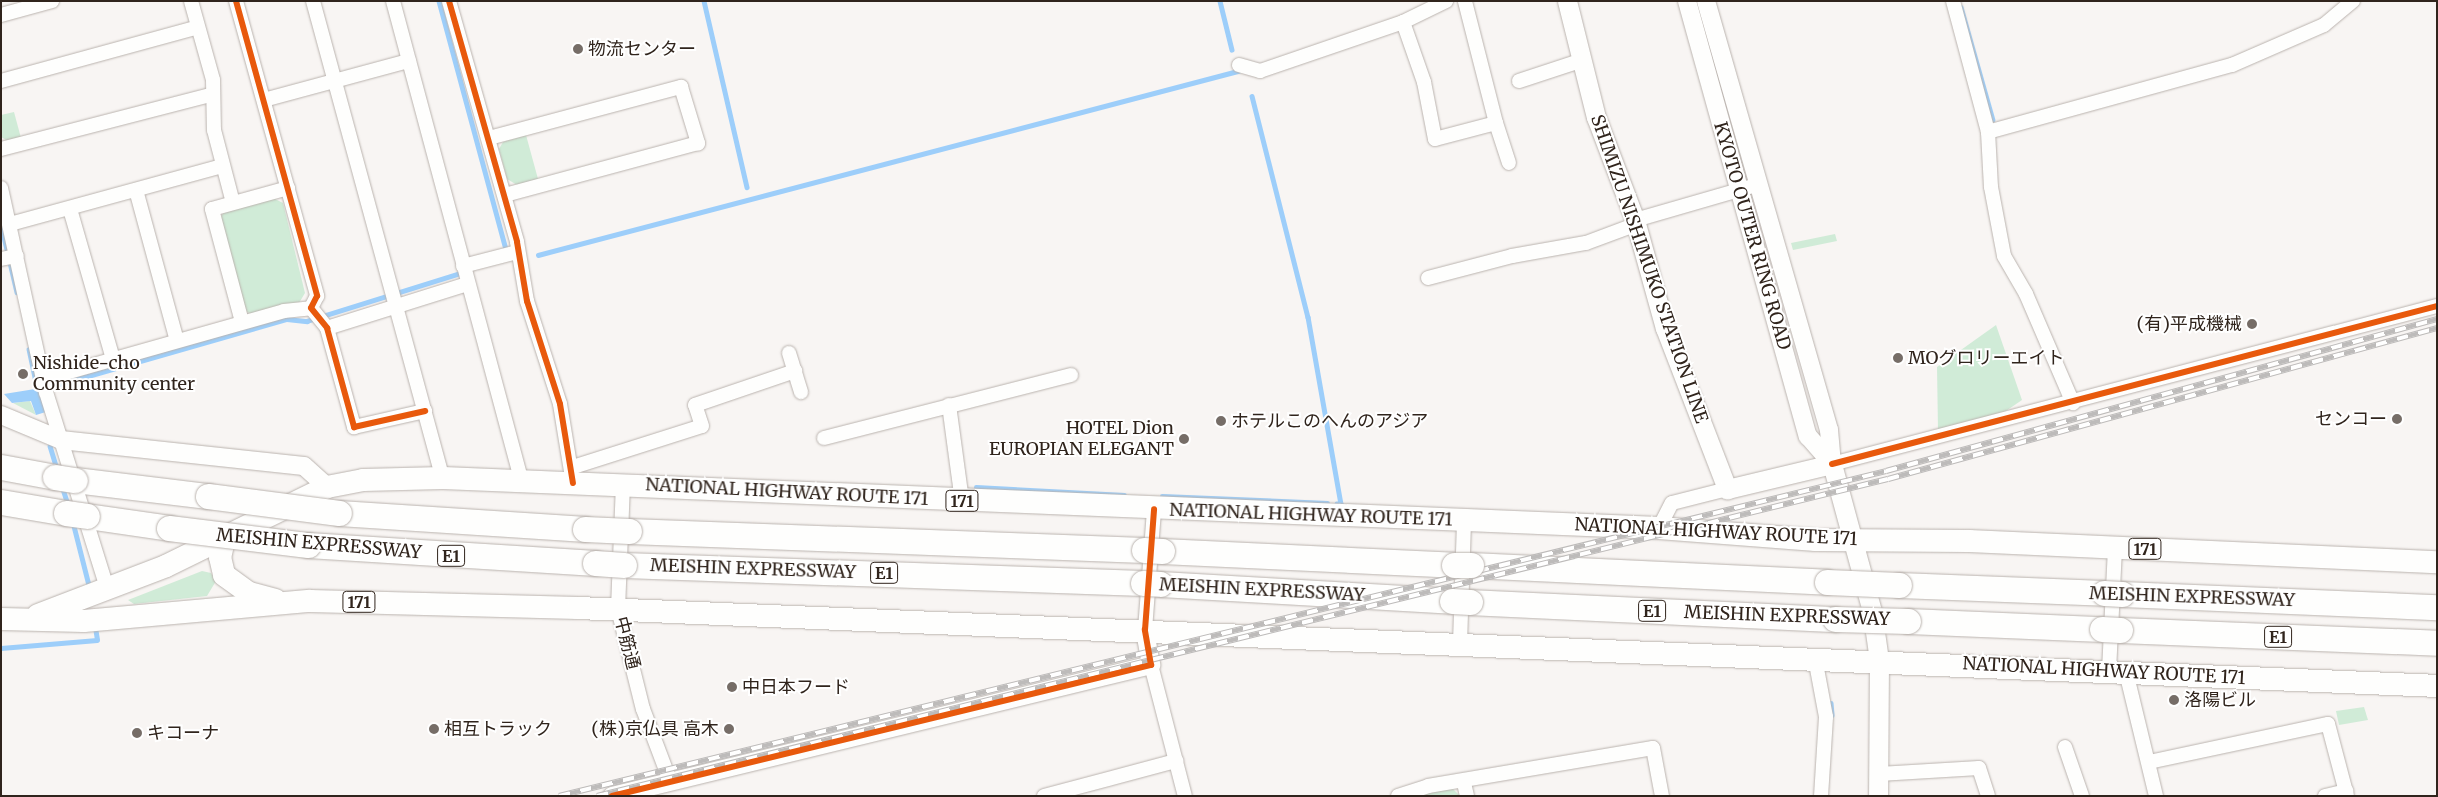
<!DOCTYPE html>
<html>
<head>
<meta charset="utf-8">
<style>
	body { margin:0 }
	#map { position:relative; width:2438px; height:797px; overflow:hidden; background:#f8f5f3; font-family:Merriweather,"Noto Sans JP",serif }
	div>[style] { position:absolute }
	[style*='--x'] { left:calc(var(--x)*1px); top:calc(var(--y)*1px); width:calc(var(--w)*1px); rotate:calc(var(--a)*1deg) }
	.green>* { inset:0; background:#d0ebd7 }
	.water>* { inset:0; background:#9dcefa }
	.stream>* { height:4.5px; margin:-2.25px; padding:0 2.25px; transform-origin:2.25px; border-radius:2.25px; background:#9dcefa }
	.roads { filter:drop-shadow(0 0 1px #bab3ae) drop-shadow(0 0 1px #bab3ae) }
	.minor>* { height:14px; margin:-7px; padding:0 7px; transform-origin:7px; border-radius:7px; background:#fefefd }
	.tertiary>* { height:18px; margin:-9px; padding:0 9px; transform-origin:9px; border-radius:9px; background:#fefefd }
	.secondary>* { height:19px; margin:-9.5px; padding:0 9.5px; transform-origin:9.5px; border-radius:9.5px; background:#fefefd }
	.trunk>* { height:22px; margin:-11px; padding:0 11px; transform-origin:11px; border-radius:11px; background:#fefefd }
	.motorway>* { height:25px; margin:-12.5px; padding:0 12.5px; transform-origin:12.5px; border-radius:12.5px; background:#fefefd }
	.rail>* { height:5.5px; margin-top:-2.75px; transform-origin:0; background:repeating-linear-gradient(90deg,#fff 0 11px,#bdbbba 0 22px); box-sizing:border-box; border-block:1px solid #bdbbba }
	.bridges { filter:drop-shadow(0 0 1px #bab3ae) drop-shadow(0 0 1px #bab3ae) }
	.motorway-bridge>* { height:25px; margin:-12.5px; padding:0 12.5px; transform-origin:12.5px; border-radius:12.5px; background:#fefefd }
	.cycleway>* { height:6px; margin:-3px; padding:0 3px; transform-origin:3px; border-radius:3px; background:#e8590c }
	.dots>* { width:14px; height:14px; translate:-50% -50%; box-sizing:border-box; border:2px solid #fff; border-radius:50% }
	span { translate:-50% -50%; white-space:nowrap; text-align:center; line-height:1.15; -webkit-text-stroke:4px #fff; paint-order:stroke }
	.shield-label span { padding:1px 4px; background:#fff; border:1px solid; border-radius:4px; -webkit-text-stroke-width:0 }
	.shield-label { font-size:16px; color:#30241c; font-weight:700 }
	.poi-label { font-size:18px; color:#30241c }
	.left { translate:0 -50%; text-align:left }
	.right { translate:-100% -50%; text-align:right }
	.street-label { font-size:18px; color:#30241c }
	.frame { position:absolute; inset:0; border:2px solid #30241c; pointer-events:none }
</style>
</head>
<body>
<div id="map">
	<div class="green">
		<i style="clip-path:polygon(14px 112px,21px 138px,8px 141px,1px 137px,1px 115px)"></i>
		<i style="clip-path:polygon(526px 135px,538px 179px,517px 185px,507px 179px,499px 149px,503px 142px)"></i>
		<i style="clip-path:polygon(273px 198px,283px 203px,305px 293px,299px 303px,251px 314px,240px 308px,219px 220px,225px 210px)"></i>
		<i style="clip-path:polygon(1835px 234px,1837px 241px,1793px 250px,1791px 243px)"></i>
		<i style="clip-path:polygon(1996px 325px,2022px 400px,2000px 415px,1938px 431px,1937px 367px)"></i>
		<i style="clip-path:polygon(30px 401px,36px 415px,13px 403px)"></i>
		<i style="clip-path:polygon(202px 571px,211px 573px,216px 581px,207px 596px,134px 604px,128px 600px)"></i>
		<i style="clip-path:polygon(2364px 707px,2368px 720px,2339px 725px,2336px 711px)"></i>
		<i style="clip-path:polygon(1451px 787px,1460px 796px,1414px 796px)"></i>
	</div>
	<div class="water">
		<i style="clip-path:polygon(39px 383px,49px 411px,36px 415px,31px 401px,12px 403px,4px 394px,35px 389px)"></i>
	</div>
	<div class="stream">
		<i style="--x:439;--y:1;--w:261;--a:74.9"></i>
		<i style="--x:704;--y:1;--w:191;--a:77"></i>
		<i style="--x:1220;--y:1;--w:50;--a:76.2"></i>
		<i style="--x:1961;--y:7;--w:117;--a:74.2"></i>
		<i style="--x:1252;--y:96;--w:228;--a:75.8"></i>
		<i style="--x:1308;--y:317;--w:190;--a:80"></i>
		<i style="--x:1341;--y:504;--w:4;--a:180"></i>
		<i style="--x:1;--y:224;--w:70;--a:76.8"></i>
		<i style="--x:538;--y:255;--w:724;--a:-14.73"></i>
		<i style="--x:29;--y:349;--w:40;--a:78"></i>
		<i style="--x:46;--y:388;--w:251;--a:-16"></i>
		<i style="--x:287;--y:319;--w:20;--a:6"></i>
		<i style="--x:307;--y:321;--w:164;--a:-17.4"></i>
		<i style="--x:50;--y:446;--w:24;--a:73"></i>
		<i style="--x:62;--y:486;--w:20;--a:72"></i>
		<i style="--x:976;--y:487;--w:148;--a:3.1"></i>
		<i style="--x:1162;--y:496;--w:165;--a:2.4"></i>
		<i style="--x:73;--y:522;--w:69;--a:75.8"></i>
		<i style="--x:1;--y:648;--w:96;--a:-4.8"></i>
		<i style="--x:97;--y:640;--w:13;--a:-99"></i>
		<i style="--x:1831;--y:703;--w:12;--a:85"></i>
	</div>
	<div class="roads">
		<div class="minor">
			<i style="--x:191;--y:1;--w:82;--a:74.4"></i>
			<i style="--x:213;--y:80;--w:50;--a:88.9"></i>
			<i style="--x:214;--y:130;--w:75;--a:75.4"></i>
			<i style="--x:236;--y:1;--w:306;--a:74.6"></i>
			<i style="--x:317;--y:296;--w:13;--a:117"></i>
			<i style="--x:311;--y:308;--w:26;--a:51"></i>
			<i style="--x:327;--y:328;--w:103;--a:74.7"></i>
			<i style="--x:354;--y:427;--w:73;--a:-12.7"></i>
			<i style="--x:313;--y:1;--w:494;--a:74.8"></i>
			<i style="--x:393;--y:1;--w:497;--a:75"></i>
			<i style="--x:449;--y:1;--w:250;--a:74.2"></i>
			<i style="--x:517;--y:242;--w:60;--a:80.4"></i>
			<i style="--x:527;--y:301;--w:108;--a:72.2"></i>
			<i style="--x:560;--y:404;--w:80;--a:80.7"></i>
			<i style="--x:1953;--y:1;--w:136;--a:75"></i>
			<i style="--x:1988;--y:132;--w:55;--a:86.9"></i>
			<i style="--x:1991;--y:187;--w:70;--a:79.3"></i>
			<i style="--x:2004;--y:256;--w:44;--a:59.9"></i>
			<i style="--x:2026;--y:294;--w:119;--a:66.7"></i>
			<i style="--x:1;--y:15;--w:53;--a:-15.4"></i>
			<i style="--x:1403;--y:22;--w:64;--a:70.7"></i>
			<i style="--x:1424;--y:82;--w:58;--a:79.1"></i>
			<i style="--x:1435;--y:139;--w:63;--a:-14.7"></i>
			<i style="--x:1496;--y:123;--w:126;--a:-104.3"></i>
			<i style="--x:1239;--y:65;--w:22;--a:16"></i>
			<i style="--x:1260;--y:71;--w:151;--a:-18.9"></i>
			<i style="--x:1403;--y:22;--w:48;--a:-26"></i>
			<i style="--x:1;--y:81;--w:204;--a:-15.3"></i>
			<i style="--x:1519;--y:81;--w:64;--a:-18.2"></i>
			<i style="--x:264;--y:100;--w:150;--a:-15.1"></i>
			<i style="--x:1496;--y:123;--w:42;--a:72"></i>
			<i style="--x:1988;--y:132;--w:253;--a:-15.4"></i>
			<i style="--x:2232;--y:65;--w:100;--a:-23.5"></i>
			<i style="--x:2324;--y:25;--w:38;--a:-40"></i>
			<i style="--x:489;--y:138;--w:199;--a:-14.9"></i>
			<i style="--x:681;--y:87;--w:59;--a:73.1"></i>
			<i style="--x:698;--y:143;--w:200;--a:164.9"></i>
			<i style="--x:1;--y:149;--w:219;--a:-14.5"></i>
			<i style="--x:1;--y:188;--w:209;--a:77.6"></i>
			<i style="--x:46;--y:392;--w:208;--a:72.7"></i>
			<i style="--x:136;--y:190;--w:156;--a:74.8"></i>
			<i style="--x:70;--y:209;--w:156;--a:74"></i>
			<i style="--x:1635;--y:220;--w:126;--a:-16.1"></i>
			<i style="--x:10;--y:224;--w:220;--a:-15.3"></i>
			<i style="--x:1;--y:259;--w:16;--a:-11"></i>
			<i style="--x:463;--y:266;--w:56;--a:-14.5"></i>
			<i style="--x:1428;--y:278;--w:87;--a:-14.7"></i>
			<i style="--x:1512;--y:256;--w:75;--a:-10"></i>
			<i style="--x:1586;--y:243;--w:54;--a:-20.4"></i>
			<i style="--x:242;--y:322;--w:117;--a:-104.9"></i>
			<i style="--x:212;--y:209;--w:79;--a:-15.4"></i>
			<i style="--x:327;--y:328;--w:147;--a:-17.4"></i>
			<i style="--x:789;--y:353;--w:41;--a:72.9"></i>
			<i style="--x:44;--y:379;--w:249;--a:-15.8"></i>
			<i style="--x:284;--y:311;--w:27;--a:-6"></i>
			<i style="--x:949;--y:405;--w:97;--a:82.3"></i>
			<i style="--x:824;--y:438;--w:255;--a:-14.3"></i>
			<i style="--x:1832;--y:464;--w:625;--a:-14.64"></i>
			<i style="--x:573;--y:467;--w:135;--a:-17.6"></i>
			<i style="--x:702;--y:426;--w:22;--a:-108"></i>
			<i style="--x:695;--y:405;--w:106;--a:-18.8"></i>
			<i style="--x:623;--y:484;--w:125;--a:92.3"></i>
			<i style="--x:618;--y:609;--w:103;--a:76"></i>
			<i style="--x:643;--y:709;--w:77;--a:69.4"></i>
			<i style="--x:1659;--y:528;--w:28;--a:-63"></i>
			<i style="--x:1672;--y:503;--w:57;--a:-14.3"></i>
			<i style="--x:1145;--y:630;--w:121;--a:-85.7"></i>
			<i style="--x:1460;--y:643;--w:123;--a:-88.1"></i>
			<i style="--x:1815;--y:658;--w:60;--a:79.4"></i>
			<i style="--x:1826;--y:717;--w:79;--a:93.6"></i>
			<i style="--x:1151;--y:665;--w:135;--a:75.5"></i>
			<i style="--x:2109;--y:671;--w:124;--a:-87.2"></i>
			<i style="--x:2126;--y:672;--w:128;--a:76.4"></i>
			<i style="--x:2065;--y:747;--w:52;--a:70.9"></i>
			<i style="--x:2149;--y:762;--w:183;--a:-12"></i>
			<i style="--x:2328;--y:724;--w:74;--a:75.2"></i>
			<i style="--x:1879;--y:774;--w:100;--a:-3.4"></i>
			<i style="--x:1979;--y:768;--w:29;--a:72"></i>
			<i style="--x:1464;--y:783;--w:13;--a:77"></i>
			<i style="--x:1044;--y:796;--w:137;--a:-14.9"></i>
			<i style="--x:1398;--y:796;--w:32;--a:-18"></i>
			<i style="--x:1428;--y:786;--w:228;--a:-9.6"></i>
			<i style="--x:1653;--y:748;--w:49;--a:79.4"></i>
			<i style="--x:2325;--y:796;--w:22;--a:-13"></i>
		</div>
		<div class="tertiary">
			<i style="--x:1687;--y:1;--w:452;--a:74.5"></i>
			<i style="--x:1808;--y:436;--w:37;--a:49"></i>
			<i style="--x:1706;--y:1;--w:446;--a:74"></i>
			<i style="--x:1829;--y:430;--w:34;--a:85"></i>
			<i style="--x:1;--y:415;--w:65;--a:22.6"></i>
			<i style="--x:61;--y:440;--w:244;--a:6.1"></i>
			<i style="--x:304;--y:466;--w:31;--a:42"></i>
			<i style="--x:612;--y:796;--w:555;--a:-13.66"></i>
			<i style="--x:1151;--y:665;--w:36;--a:-100"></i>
		</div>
		<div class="secondary">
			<i style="--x:1567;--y:1;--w:120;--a:76"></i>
			<i style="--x:1596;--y:117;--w:110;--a:69.3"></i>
			<i style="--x:1635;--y:220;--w:112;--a:74.5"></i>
			<i style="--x:1665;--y:328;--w:173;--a:68.9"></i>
			<i style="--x:1727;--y:489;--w:108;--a:-13.4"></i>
			<i style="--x:1832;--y:464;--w:152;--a:74.8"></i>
			<i style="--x:1872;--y:611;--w:49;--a:81.9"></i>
			<i style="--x:1879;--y:660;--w:136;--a:90.4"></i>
		</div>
		<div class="trunk">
			<i style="--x:225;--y:536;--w:22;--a:103"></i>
			<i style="--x:220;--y:557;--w:18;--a:77"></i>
			<i style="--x:224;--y:575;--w:31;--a:36"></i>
			<i style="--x:249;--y:593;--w:27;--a:15"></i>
			<i style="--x:38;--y:615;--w:137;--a:-20.9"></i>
			<i style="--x:166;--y:566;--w:179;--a:-26.1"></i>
			<i style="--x:327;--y:487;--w:37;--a:-11"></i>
			<i style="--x:363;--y:480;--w:80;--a:-1.4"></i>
			<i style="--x:443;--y:478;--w:1217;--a:2.35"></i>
			<i style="--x:1659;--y:528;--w:157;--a:4.4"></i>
			<i style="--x:1816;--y:540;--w:153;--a:0.4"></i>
			<i style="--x:1969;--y:541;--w:468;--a:2.6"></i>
			<i style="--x:1;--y:619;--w:83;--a:1.4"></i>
			<i style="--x:84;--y:621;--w:227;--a:-5.1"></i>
			<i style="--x:310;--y:601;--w:268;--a:1.5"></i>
			<i style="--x:578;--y:608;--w:1861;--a:2.4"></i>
		</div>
		<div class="motorway">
			<i style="--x:1;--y:467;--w:55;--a:10.5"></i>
			<i style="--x:75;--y:480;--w:134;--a:6.9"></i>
			<i style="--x:1;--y:502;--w:66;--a:9.6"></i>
			<i style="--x:339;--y:513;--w:247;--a:3.7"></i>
			<i style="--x:87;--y:516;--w:83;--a:8.3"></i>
			<i style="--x:629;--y:531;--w:515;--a:2.11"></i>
			<i style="--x:308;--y:545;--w:288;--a:3.6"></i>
			<i style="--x:1162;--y:551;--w:292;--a:2.7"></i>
			<i style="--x:624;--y:565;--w:519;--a:1.99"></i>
			<i style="--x:1471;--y:565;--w:356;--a:2.7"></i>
			<i style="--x:1160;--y:584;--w:292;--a:3.3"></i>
			<i style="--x:1899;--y:585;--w:205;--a:2.2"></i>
			<i style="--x:2122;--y:594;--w:315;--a:2.4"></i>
			<i style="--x:1470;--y:602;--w:365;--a:2.7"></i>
			<i style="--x:1908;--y:621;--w:194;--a:2.4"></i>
			<i style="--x:2120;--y:630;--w:317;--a:2.3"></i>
		</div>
	</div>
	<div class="rail">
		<i style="--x:559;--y:796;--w:1366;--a:-13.76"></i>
		<i style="--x:1886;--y:471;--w:572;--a:-15.42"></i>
		<i style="--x:597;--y:796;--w:1329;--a:-13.8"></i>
		<i style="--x:1888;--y:479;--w:569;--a:-15.38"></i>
	</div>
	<div class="bridges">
		<div class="motorway-bridge">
			<i style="--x:55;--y:477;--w:20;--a:9"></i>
			<i style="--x:208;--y:496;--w:132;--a:7.4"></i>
			<i style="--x:66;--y:513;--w:21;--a:8"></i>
			<i style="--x:169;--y:528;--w:140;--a:7"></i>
			<i style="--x:585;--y:529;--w:44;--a:2.6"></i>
			<i style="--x:1144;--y:550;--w:18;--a:3"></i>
			<i style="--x:595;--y:563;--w:29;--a:4"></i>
			<i style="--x:1454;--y:565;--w:17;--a:0"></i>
			<i style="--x:1827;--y:582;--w:72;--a:2.4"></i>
			<i style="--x:1143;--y:583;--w:17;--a:3"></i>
			<i style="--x:2104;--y:593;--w:18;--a:3"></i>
			<i style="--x:1452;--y:601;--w:18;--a:3"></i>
			<i style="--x:1835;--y:619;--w:73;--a:1.6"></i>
			<i style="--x:2102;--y:629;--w:18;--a:3"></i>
		</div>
	</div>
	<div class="cycleway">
		<i style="--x:236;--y:1;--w:306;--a:74.6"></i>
		<i style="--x:317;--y:296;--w:13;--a:117"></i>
		<i style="--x:311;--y:308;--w:26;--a:51"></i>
		<i style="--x:327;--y:328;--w:103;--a:74.7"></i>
		<i style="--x:354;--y:427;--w:73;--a:-12.7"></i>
		<i style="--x:449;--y:1;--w:250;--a:74.2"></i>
		<i style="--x:517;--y:242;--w:60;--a:80.4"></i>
		<i style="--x:527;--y:301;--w:108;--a:72.2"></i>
		<i style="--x:560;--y:404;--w:80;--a:80.7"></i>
		<i style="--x:1832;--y:464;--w:625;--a:-14.64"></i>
		<i style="--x:612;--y:796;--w:555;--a:-13.66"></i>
		<i style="--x:1151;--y:665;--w:36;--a:-100"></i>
		<i style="--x:1145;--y:630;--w:121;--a:-85.7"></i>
	</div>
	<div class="dots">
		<i style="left:578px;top:49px;background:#766d67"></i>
		<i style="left:2252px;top:324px;background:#766d67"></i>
		<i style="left:1898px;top:358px;background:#766d67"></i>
		<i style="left:23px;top:374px;background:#766d67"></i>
		<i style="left:2397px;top:419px;background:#766d67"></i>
		<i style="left:1221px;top:421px;background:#766d67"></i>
		<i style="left:1184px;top:439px;background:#766d67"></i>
		<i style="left:732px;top:687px;background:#766d67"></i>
		<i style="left:2174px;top:700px;background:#766d67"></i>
		<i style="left:434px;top:729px;background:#766d67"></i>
		<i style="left:729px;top:729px;background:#766d67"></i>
		<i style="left:137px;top:733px;background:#766d67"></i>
	</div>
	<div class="shield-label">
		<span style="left:962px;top:501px">171</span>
		<span style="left:2145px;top:549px">171</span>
		<span style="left:451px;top:556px">E1</span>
		<span style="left:884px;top:573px">E1</span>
		<span style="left:359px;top:602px">171</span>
		<span style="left:1652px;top:611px">E1</span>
		<span style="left:2278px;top:637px">E1</span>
	</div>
	<div class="poi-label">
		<span class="left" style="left:588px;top:49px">物流センター</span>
		<span class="right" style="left:2242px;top:324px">(有)平成機械</span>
		<span class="left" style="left:1908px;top:358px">MOグロリーエイト</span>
		<span class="left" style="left:33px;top:374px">Nishide-cho<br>Community center</span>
		<span class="right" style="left:2387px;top:419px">センコー</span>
		<span class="left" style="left:1231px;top:421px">ホテルこのへんのアジア</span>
		<span class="right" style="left:1174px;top:439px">HOTEL Dion<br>EUROPIAN ELEGANT</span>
		<span class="left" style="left:742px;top:687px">中日本フード</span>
		<span class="left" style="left:2184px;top:700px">洛陽ビル</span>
		<span class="left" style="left:444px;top:729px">相互トラック</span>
		<span class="right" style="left:719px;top:729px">(株)京仏具 高木</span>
		<span class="left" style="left:147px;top:733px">キコーナ</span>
	</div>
	<div class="street-label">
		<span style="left:1752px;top:236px;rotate:74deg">KYOTO OUTER RING ROAD</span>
		<span style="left:1649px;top:269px;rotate:71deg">SHIMIZU NISHIMUKO STATION LINE</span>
		<span style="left:787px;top:492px;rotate:3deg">NATIONAL HIGHWAY ROUTE 171</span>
		<span style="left:1311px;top:515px;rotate:2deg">NATIONAL HIGHWAY ROUTE 171</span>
		<span style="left:1716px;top:532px;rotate:3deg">NATIONAL HIGHWAY ROUTE 171</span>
		<span style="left:319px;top:544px;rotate:5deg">MEISHIN EXPRESSWAY</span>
		<span style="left:753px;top:569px;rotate:2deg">MEISHIN EXPRESSWAY</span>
		<span style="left:1262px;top:590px;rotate:3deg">MEISHIN EXPRESSWAY</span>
		<span style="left:2192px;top:597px;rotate:2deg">MEISHIN EXPRESSWAY</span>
		<span style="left:1787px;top:616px;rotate:2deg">MEISHIN EXPRESSWAY</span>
		<span style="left:627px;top:643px;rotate:76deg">中筋通</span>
		<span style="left:2104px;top:671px;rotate:3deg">NATIONAL HIGHWAY ROUTE 171</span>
	</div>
	<div class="frame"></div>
</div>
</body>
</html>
